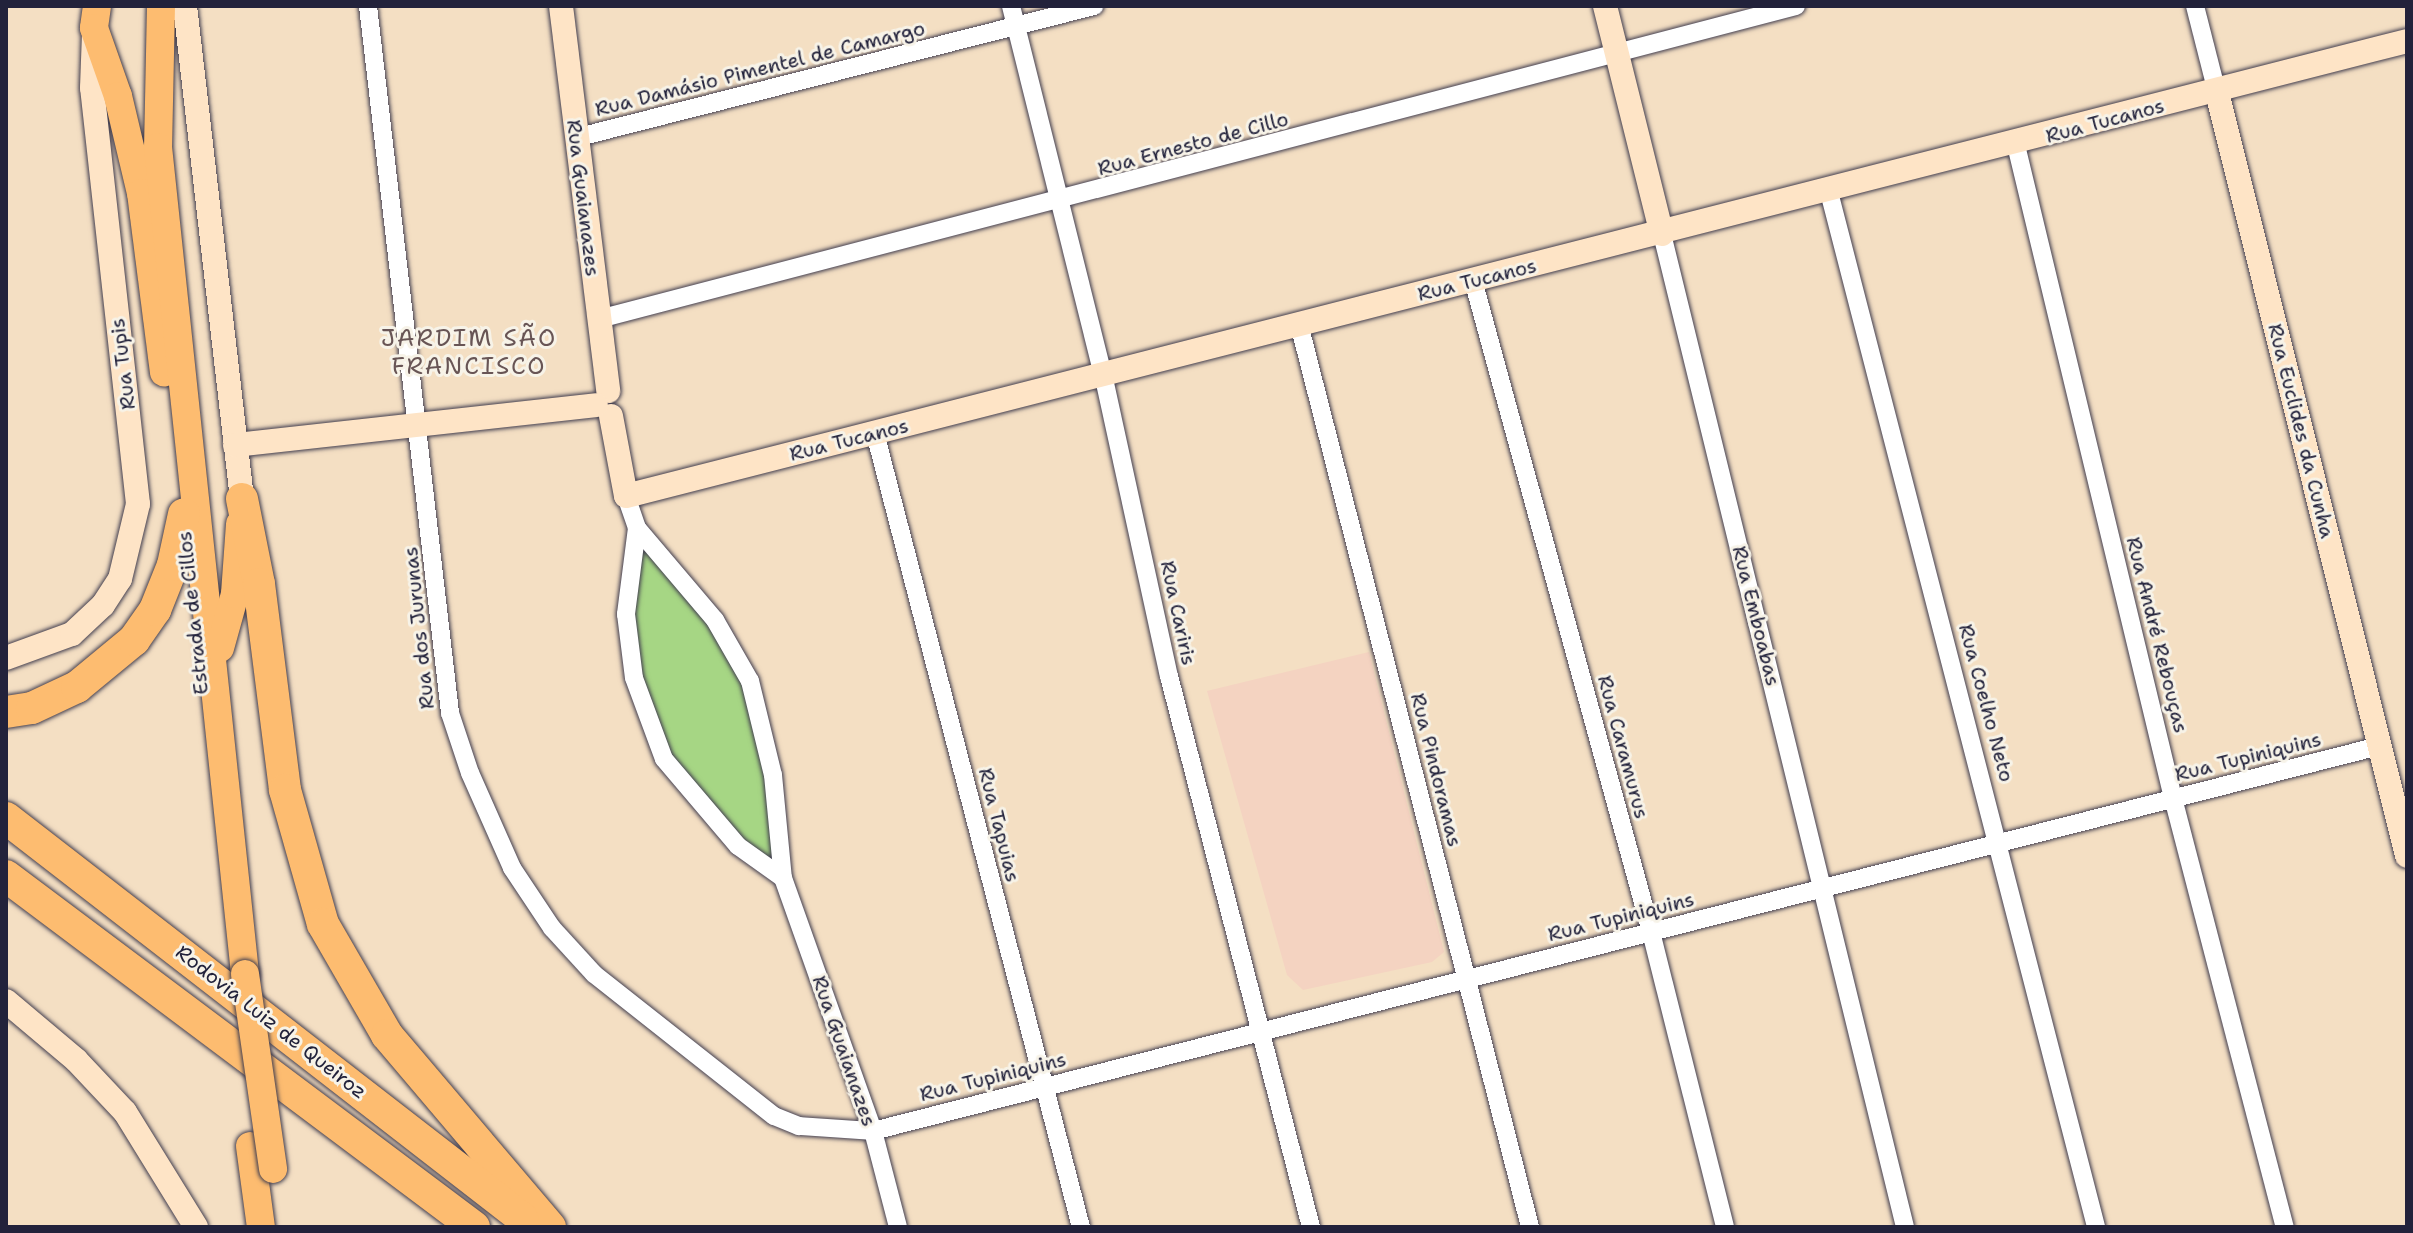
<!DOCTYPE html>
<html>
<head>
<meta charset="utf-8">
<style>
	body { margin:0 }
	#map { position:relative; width:2413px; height:1233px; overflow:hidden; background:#f4dfc3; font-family:"Shantell Sans",sans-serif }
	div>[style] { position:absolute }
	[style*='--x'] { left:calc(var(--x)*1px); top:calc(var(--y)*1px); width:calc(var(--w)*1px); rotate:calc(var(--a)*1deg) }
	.built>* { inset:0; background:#f4d3c1 }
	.green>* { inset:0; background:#a6d684 }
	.roads { filter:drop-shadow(0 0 2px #423e4f) drop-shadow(0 0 2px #423e4f) }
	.street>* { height:18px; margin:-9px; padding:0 9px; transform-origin:9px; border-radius:9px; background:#fff }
	.secondary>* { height:24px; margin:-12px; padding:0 12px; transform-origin:12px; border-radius:12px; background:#fee4c6 }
	.primary>* { height:28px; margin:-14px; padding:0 14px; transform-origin:14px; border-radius:14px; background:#fdbc70 }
	.highway>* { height:32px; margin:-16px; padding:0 16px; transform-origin:16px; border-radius:16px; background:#fdbc70 }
	.bridges { filter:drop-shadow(0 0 2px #423e4f) drop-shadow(0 0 2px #423e4f) }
	.primary-bridge>* { height:28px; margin:-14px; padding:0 14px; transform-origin:14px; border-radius:14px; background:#fdbc70 }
	span { translate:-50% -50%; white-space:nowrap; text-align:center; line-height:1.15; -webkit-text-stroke:6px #f7f3e8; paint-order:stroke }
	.street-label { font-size:20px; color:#22223b }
	.quarter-label { font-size:24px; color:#685555; letter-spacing:2px }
	.frame { position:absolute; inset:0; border:8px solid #22223b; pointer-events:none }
</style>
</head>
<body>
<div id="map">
	<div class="built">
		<i style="clip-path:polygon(1369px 652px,1444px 952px,1432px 962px,1303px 990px,1287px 975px,1207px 691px)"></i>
	</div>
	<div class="green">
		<i style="clip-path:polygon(637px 528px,750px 681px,783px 878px,738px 846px,664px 759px,626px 614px)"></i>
	</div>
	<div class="roads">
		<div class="street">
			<i style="--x:368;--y:6;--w:712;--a:83.38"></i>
			<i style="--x:450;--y:713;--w:63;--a:71.6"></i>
			<i style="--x:470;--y:773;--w:104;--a:66.1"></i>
			<i style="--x:512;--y:868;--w:72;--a:56.3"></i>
			<i style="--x:552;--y:928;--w:62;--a:47.6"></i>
			<i style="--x:594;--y:974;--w:229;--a:38.3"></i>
			<i style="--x:774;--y:1116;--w:27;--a:22"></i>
			<i style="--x:799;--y:1126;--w:74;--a:3.9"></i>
			<i style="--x:873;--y:1131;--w:1554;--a:-14.34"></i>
			<i style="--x:1011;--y:6;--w:379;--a:76"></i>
			<i style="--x:1103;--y:374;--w:309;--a:77.7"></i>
			<i style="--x:1169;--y:676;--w:569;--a:75.55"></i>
			<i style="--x:2195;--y:6;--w:89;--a:75.7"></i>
			<i style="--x:575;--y:138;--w:536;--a:-14.27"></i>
			<i style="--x:2016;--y:145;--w:672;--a:76.48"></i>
			<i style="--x:2173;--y:798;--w:443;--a:75.4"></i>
			<i style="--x:1829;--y:192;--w:1069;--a:75.53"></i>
			<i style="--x:1662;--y:234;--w:1022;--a:76.25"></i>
			<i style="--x:1473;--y:280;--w:676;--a:74.73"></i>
			<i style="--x:1651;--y:932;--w:304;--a:75.9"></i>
			<i style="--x:599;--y:319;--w:1237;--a:-14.65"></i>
			<i style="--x:1299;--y:324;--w:932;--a:75.65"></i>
			<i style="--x:875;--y:433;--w:820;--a:75.46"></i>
			<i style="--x:626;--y:496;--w:34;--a:71"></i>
			<i style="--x:637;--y:528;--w:121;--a:49.7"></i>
			<i style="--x:715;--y:620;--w:70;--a:60.2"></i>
			<i style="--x:750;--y:681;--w:97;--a:76.3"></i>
			<i style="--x:773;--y:775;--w:103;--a:84.5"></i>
			<i style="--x:783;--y:878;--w:269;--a:70.4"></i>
			<i style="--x:873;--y:1131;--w:99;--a:75.4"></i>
			<i style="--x:637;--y:528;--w:87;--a:97.3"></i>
			<i style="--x:626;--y:614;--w:64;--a:82.9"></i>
			<i style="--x:634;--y:678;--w:86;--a:69.7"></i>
			<i style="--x:664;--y:759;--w:114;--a:49.6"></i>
			<i style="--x:738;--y:846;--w:55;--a:35.4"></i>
		</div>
		<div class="secondary">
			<i style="--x:185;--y:6;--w:496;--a:83.4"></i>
			<i style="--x:561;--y:6;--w:388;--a:83"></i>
			<i style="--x:1605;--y:6;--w:235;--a:76"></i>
			<i style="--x:2217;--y:92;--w:787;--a:76.03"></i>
			<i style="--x:611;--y:416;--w:81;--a:79.4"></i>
			<i style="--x:626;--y:496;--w:1838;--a:-14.33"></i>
			<i style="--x:235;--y:445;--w:363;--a:-6.3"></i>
			<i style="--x:6;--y:658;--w:70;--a:-20"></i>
			<i style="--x:72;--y:634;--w:42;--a:-43.1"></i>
			<i style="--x:103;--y:605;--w:31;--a:-57"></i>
			<i style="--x:120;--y:579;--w:77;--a:-76.5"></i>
			<i style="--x:138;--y:504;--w:419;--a:-96.3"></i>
			<i style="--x:92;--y:88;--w:54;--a:-87.9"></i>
			<i style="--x:6;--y:1001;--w:92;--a:40.1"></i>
			<i style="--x:76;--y:1060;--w:71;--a:46.7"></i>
			<i style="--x:125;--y:1112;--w:135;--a:58.3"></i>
		</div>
		<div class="primary">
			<i style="--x:97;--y:6;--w:22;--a:98"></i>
			<i style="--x:94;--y:28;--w:72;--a:70.6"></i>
			<i style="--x:118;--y:96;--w:100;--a:76.7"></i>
			<i style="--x:141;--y:193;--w:181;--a:82.7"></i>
			<i style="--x:161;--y:6;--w:141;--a:91.2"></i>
			<i style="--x:158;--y:147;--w:832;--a:83.99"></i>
			<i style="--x:220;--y:648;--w:56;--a:-74.5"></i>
			<i style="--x:235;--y:594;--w:70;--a:-85.9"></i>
			<i style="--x:250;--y:1146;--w:82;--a:82.3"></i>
		</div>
		<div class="highway">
			<i style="--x:242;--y:499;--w:87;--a:78.7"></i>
			<i style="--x:259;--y:584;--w:208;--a:82.8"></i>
			<i style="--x:285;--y:790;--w:139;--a:74.2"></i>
			<i style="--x:323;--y:924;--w:128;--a:60"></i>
			<i style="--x:387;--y:1035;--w:252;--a:49.7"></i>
			<i style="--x:6;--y:712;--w:26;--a:-9"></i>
			<i style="--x:32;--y:708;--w:50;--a:-25"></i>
			<i style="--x:77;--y:687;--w:74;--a:-39.5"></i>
			<i style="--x:134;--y:640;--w:37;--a:-55"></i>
			<i style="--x:155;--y:610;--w:48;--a:-68.2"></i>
			<i style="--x:173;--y:565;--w:52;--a:-77.8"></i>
			<i style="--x:6;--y:818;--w:653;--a:37.78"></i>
			<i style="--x:6;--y:876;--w:585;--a:36.87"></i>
		</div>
	</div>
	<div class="bridges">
		<div class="primary-bridge">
			<i style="--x:245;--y:974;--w:197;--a:81.8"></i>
		</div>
	</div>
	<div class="street-label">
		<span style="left:760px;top:69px;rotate:-14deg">Rua Damásio Pimentel de Camargo</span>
		<span style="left:2105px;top:121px;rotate:-15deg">Rua Tucanos</span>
		<span style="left:1193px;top:144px;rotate:-15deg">Rua Ernesto de Cillo</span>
		<span style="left:583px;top:198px;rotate:83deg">Rua Guaianazes</span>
		<span style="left:1477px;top:280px;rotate:-14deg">Rua Tucanos</span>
		<span style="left:123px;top:364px;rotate:-97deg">Rua Tupis</span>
		<span style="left:2301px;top:431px;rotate:76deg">Rua Euclides da Cunha</span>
		<span style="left:849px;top:440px;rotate:-14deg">Rua Tucanos</span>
		<span style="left:193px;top:613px;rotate:-96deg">Estrada de Cillos</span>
		<span style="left:1178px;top:613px;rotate:78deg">Rua Cariris</span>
		<span style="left:1756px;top:616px;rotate:76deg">Rua Emboabas</span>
		<span style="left:419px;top:628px;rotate:-96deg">Rua dos Jurunas</span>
		<span style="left:2157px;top:635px;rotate:76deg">Rua André Rebouças</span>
		<span style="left:1986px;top:703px;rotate:75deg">Rua Coelho Neto</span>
		<span style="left:1623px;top:747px;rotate:75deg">Rua Caramurus</span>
		<span style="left:2248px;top:757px;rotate:-14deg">Rua Tupiniquins</span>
		<span style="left:1436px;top:770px;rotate:76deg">Rua Pindoramas</span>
		<span style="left:999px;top:825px;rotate:76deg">Rua Tapuias</span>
		<span style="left:1621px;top:917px;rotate:-14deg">Rua Tupiniquins</span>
		<span style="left:271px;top:1022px;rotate:38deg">Rodovia Luiz de Queiroz</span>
		<span style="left:844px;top:1051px;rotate:71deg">Rua Guaianazes</span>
		<span style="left:993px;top:1077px;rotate:-14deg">Rua Tupiniquins</span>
	</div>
	<div class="quarter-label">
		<span style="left:469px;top:353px">JARDIM SÃO<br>FRANCISCO</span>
	</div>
	<div class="frame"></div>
</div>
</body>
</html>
